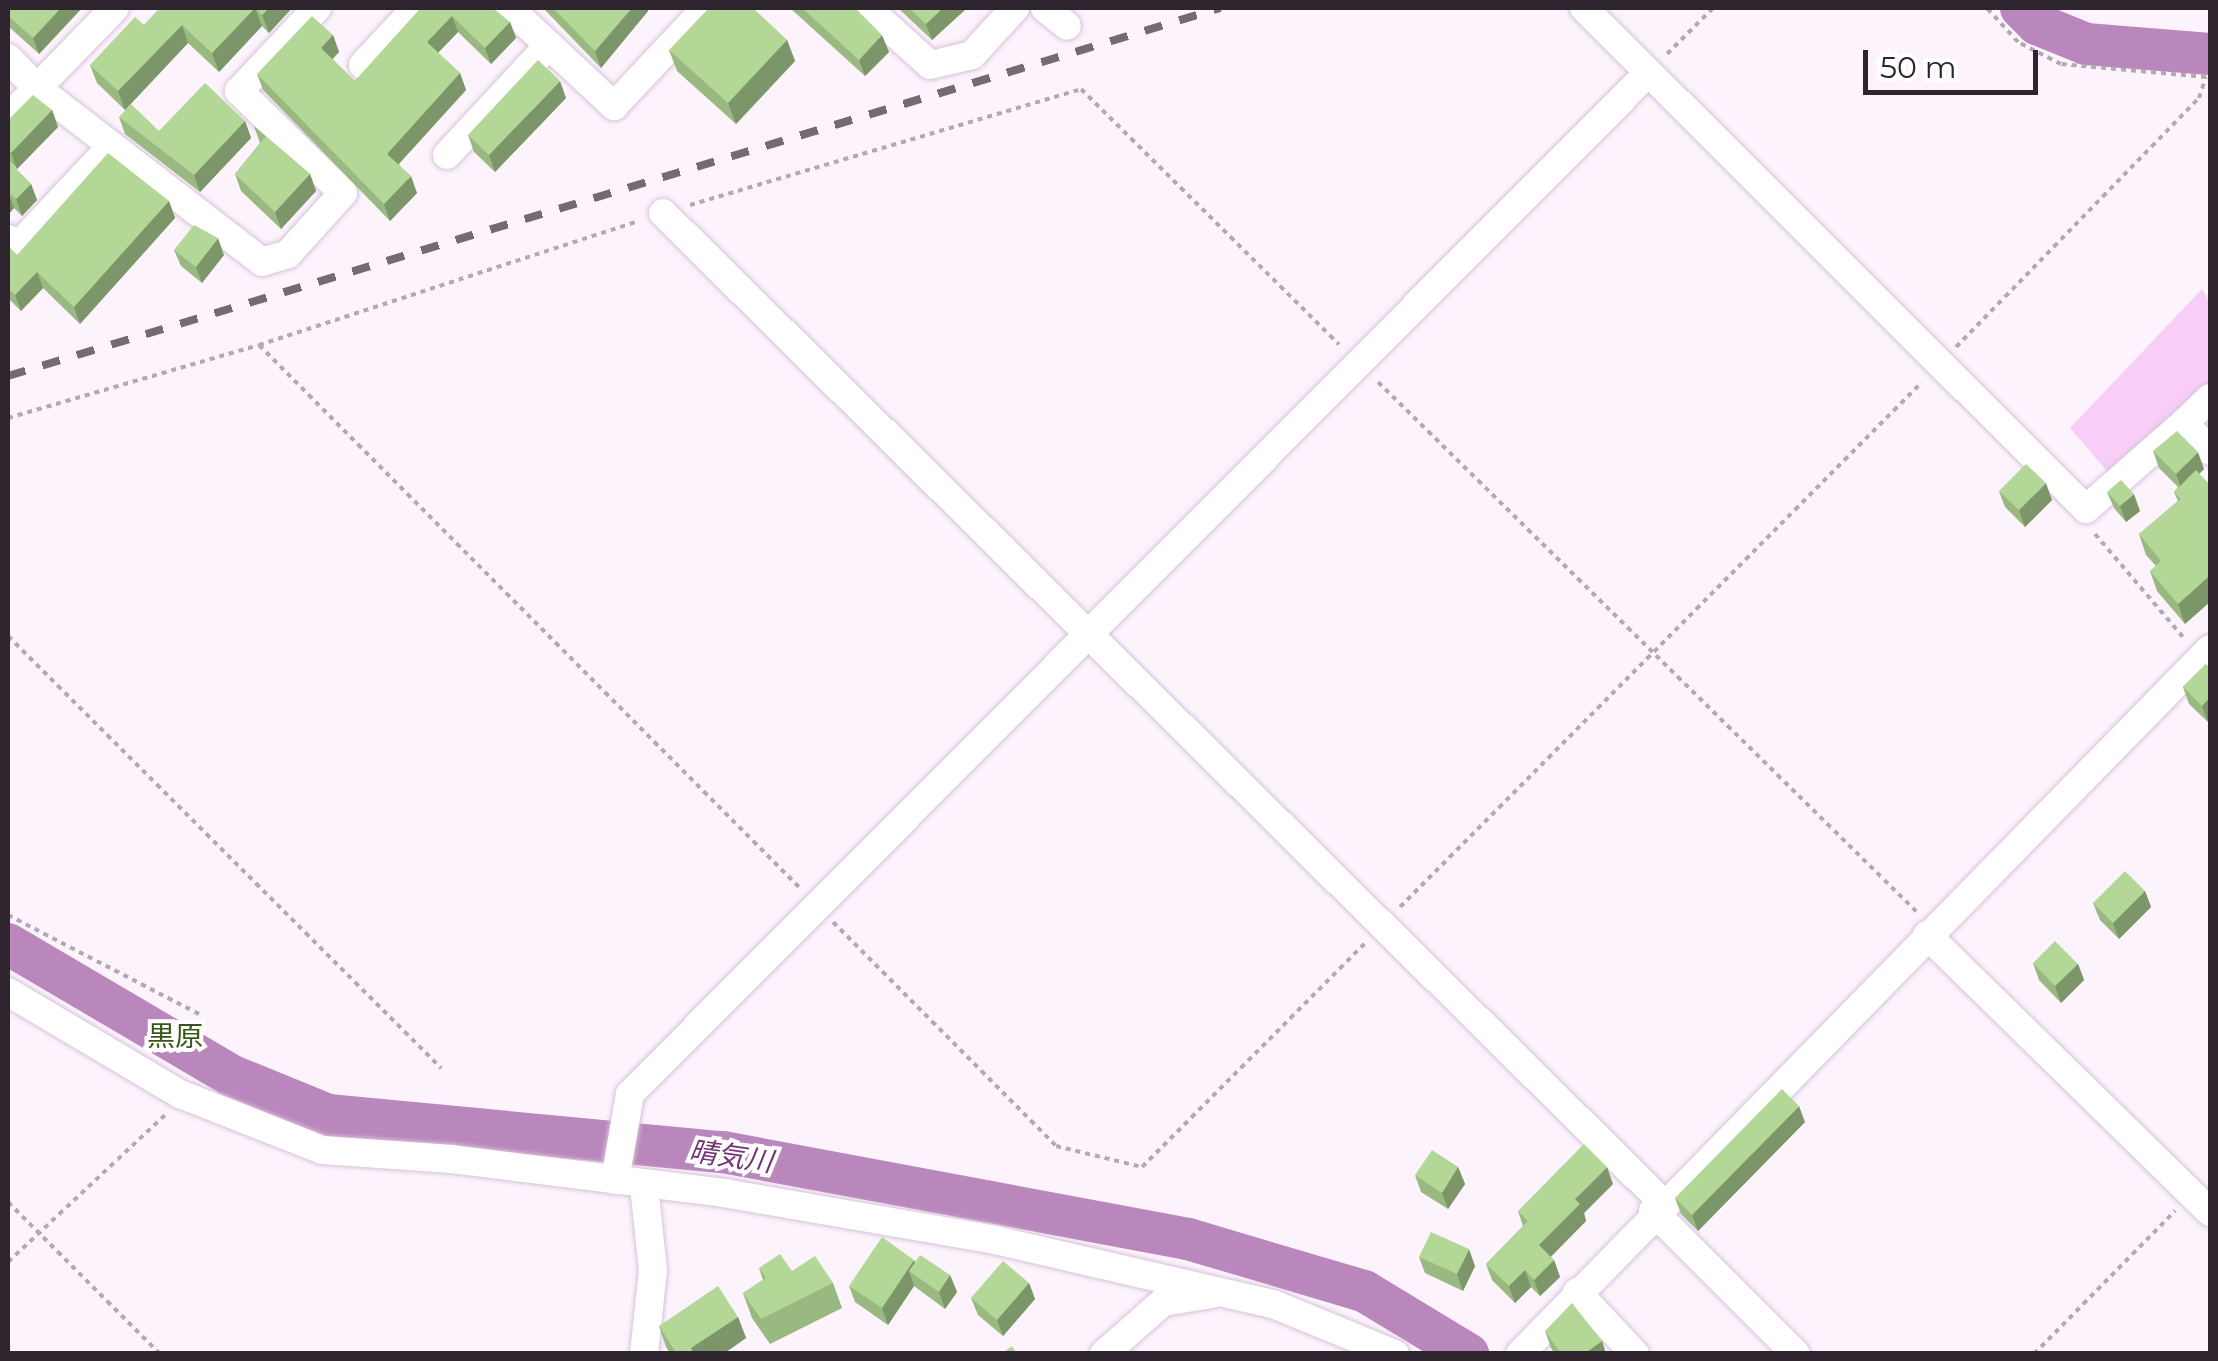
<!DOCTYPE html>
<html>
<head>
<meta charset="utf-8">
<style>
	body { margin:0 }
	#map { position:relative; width:2218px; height:1361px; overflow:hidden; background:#fcf3fc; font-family:Montserrat,"Noto Sans JP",sans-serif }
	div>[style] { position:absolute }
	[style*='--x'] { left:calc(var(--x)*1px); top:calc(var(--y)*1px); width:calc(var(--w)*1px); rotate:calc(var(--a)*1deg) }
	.green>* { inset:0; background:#f8cef9 }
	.river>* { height:42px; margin:-21px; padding:0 21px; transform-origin:21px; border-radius:21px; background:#b987bc }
	.path>* { height:4px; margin-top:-2px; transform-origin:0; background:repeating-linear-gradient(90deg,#b2a9b2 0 5px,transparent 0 10px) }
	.roads { filter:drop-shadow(0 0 2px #d8c2d9) drop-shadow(0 0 2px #d8c2d9) }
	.street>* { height:28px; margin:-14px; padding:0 14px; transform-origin:14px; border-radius:14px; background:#fff }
	.rail>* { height:8px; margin-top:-4px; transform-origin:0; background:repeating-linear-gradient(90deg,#736a73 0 18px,transparent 0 36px) }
	.wall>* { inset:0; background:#99b981 }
	.shaded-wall>* { inset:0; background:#7d9669 }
	.building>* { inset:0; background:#b2d796 }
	span { translate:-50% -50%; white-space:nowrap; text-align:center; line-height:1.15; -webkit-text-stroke:8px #fff; paint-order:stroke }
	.neighbourhood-label { font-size:28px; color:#385817 }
	.water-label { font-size:28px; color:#733577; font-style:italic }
	.frame { position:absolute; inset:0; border:10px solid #2d242d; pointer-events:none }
	.scale { position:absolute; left:1863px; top:50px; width:175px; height:45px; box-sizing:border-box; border:5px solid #2d242d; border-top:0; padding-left:12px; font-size:30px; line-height:35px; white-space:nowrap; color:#2d242d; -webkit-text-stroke:8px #fff; paint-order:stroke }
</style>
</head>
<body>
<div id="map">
	<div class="green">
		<i style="clip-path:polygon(2202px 289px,2210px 302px,2210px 388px,2112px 477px,2070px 428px)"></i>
	</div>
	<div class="river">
		<i style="--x:2021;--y:8;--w:23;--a:45"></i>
		<i style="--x:2037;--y:24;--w:53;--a:22.2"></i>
		<i style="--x:2086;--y:44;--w:124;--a:4.6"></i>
		<i style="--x:8;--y:944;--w:258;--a:30.5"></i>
		<i style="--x:230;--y:1075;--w:106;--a:22.2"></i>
		<i style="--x:328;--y:1115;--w:397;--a:5.4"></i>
		<i style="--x:723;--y:1152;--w:473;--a:10.6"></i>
		<i style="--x:1188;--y:1239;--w:184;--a:16.5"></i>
		<i style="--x:1364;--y:1291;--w:122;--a:31.2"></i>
	</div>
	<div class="path">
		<i style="--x:1667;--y:54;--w:65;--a:-45"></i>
		<i style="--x:690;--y:205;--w:408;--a:-16.5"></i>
		<i style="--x:1081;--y:89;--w:363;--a:44.7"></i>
		<i style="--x:259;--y:345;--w:765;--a:45.11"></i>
		<i style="--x:1956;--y:347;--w:348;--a:-45.7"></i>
		<i style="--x:2199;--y:98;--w:22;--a:-72"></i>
		<i style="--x:2206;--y:77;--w:146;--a:-174.9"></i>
		<i style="--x:2061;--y:64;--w:48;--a:-152.9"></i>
		<i style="--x:2018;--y:42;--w:46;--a:-132.4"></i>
		<i style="--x:1378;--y:382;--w:756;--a:44.52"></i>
		<i style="--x:8;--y:418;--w:261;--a:-16.2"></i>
		<i style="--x:259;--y:345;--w:399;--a:-18.1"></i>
		<i style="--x:2095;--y:534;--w:135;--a:49.5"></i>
		<i style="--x:8;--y:636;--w:612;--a:44.93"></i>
		<i style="--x:1400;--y:907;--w:740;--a:-45.16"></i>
		<i style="--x:8;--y:915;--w:217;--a:27.4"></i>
		<i style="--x:833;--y:922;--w:316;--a:45.1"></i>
		<i style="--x:1056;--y:1146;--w:89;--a:13.7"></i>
		<i style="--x:1142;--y:1167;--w:316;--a:-45.1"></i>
		<i style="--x:8;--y:1202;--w:215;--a:45"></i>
		<i style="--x:8;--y:1262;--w:216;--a:-43.1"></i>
		<i style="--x:2034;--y:1354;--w:201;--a:-45.4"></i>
	</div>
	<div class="roads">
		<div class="street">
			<i style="--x:509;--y:8;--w:144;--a:43"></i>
			<i style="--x:614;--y:106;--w:134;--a:-46.8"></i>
			<i style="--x:867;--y:8;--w:85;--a:42.1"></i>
			<i style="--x:930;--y:65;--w:43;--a:-13.4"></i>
			<i style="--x:972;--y:55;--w:64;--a:-47.5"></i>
			<i style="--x:1045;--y:8;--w:28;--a:39"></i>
			<i style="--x:1584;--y:8;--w:709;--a:44.94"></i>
			<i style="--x:2086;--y:509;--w:130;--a:-41.3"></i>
			<i style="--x:2184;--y:423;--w:38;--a:47"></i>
			<i style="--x:8;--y:58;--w:42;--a:46"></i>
			<i style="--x:37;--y:88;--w:284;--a:37.7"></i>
			<i style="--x:262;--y:262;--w:27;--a:-17"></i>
			<i style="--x:288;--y:254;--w:82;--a:-48"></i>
			<i style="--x:343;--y:193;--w:146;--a:-135.6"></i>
			<i style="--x:239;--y:91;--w:114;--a:-46.8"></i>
			<i style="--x:363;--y:65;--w:78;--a:-47.1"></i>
			<i style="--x:8;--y:118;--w:153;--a:-45.8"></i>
			<i style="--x:447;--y:155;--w:150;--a:-47.2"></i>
			<i style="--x:663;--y:213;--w:1406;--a:44.71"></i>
			<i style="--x:8;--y:239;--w:12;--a:48"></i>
			<i style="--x:16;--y:248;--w:139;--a:-46.8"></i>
			<i style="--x:2184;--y:423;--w:36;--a:-44"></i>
			<i style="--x:1927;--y:935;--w:396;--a:44.4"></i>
			<i style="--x:8;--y:992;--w:200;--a:30.7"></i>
			<i style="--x:180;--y:1094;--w:153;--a:21.5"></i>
			<i style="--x:322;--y:1150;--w:130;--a:4"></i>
			<i style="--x:452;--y:1159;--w:274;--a:7.1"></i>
			<i style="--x:724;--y:1193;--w:275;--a:9.8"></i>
			<i style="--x:995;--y:1240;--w:285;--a:13"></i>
			<i style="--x:1273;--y:1304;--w:132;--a:22.3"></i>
			<i style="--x:615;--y:1180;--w:87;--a:-80.1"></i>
			<i style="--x:630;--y:1094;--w:1442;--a:-45.08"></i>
			<i style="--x:1653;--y:1211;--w:202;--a:45"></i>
			<i style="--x:1577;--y:1292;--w:85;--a:46.9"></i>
			<i style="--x:644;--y:1354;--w:84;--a:-83.9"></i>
			<i style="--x:653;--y:1270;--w:84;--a:-96.1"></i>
			<i style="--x:1104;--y:1354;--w:79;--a:-41.4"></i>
			<i style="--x:1163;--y:1302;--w:50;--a:-9.3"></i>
			<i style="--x:1520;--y:1354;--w:986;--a:-45.62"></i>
		</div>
	</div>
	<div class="rail">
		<i style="--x:8;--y:376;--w:1267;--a:-16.89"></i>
	</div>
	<div class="wall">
		<i style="clip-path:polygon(8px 8px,82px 8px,39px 54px,8px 26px)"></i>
		<i style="clip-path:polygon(160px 8px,292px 8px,269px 33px,262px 26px,219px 72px,188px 43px,125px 110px,97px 83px,90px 65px,144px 25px)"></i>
		<i style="clip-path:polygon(421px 8px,510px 22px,516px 38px,491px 64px,458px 32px,438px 53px,460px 73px,466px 90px,399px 164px,417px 193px,390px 221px,263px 90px,257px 74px,333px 35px,339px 52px,332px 59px,355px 81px)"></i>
		<i style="clip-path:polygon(543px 8px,647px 8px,648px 11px,601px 68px)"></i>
		<i style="clip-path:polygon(790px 8px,855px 8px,889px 52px,865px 76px)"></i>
		<i style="clip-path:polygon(898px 8px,967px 8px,932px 40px)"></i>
		<i style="clip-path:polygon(787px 40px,795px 61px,736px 124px,677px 71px,669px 50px)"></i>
		<i style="clip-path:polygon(566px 98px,495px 172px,474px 152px,468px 135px)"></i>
		<i style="clip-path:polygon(52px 110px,58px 127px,17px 169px,8px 160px,8px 120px)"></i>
		<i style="clip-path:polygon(119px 117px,159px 131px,245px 121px,251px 138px,200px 192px,125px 134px)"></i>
		<i style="clip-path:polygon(254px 126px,310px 174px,316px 191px,281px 229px,241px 191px,235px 174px,260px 143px)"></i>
		<i style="clip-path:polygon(8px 161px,31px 184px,37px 200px,22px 216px,14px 208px,8px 215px)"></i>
		<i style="clip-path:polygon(169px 201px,175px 218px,80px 324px,43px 288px,21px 311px,8px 298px,8px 246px,17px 255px)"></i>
		<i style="clip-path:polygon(174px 250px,224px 255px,202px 283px,181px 266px)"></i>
		<i style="clip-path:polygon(2153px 451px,2204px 469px,2199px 474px,2185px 624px,2157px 591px,2150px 571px,2156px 566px,2146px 555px,2139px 534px,2178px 501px,2174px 492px,2178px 487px,2159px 468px)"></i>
		<i style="clip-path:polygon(1999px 491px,2052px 500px,2025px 527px,2005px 507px)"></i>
		<i style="clip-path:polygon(2107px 492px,2140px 511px,2126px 522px,2114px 508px)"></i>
		<i style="clip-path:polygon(2206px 664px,2208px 722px,2189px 704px,2183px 687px)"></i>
		<i style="clip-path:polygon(2145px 891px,2151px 907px,2119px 939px,2100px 920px,2093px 903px)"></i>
		<i style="clip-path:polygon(2033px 963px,2078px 964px,2084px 980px,2061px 1003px,2039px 980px)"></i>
		<i style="clip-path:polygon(1805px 1122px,1698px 1231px,1681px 1214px,1675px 1198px)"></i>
		<i style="clip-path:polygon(1458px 1167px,1465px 1184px,1448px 1209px,1421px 1192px,1415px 1175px)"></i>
		<i style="clip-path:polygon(1613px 1184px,1584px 1213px,1586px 1221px,1551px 1257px,1554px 1260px,1560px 1277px,1540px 1296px,1531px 1287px,1515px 1303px,1492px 1280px,1486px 1264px,1523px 1226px,1518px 1211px)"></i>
		<i style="clip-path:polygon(1419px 1257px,1475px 1266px,1463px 1291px,1425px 1273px)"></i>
		<i style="clip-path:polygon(914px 1260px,915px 1262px,950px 1275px,957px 1292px,945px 1309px,914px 1286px,888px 1325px,855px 1302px,849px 1286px)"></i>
		<i style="clip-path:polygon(759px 1268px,792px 1271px,833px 1283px,842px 1308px,770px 1344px,752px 1318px,743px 1293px,763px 1280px)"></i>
		<i style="clip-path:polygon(1029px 1283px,1035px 1299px,1003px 1336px,978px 1315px,971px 1298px)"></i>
		<i style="clip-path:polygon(738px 1317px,746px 1338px,723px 1354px,671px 1354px,666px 1347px,659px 1326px)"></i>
		<i style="clip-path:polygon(1545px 1331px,1602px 1341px,1606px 1354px,1555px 1354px,1551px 1348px)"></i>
	</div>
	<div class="shaded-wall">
		<i style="clip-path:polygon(61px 8px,82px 8px,39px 54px,33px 38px)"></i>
		<i style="clip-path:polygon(255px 8px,262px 26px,219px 72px,212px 53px)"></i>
		<i style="clip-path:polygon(269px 8px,292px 8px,269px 33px,262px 15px)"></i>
		<i style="clip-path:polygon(632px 8px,647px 8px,648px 11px,601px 68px,595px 51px)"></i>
		<i style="clip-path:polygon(943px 8px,967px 8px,932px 40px,926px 24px)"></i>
		<i style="clip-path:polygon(452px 16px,458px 32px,433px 58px,427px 42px)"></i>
		<i style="clip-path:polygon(510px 22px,516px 38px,491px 64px,485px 48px)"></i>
		<i style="clip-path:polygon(182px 25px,188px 43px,125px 110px,118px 91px)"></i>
		<i style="clip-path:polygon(333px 35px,339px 52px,327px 65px,321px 48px)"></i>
		<i style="clip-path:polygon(882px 35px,889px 52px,865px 76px,859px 60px)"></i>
		<i style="clip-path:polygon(787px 40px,795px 61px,736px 124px,728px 103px)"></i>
		<i style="clip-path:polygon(460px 73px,466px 90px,393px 170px,387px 154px)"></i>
		<i style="clip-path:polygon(560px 81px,566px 98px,495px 172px,489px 155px)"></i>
		<i style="clip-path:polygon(52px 110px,58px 127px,17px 169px,11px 153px)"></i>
		<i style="clip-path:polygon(245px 121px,251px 138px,200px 192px,194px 175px)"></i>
		<i style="clip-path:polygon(310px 174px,316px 191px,281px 229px,275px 212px)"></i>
		<i style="clip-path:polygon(411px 176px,417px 193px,390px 221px,384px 204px)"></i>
		<i style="clip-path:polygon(31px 184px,37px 200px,22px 216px,16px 199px)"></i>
		<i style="clip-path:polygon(8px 191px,14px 208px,8px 215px)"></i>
		<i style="clip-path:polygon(169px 201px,175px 218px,80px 324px,74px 307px)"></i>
		<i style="clip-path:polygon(218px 238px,224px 255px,202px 283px,196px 267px)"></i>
		<i style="clip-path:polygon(37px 272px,43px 288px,21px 311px,15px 295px)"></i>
		<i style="clip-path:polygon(2198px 452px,2204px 469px,2182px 491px,2176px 474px)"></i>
		<i style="clip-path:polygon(2046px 483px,2052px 500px,2025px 527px,2019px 510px)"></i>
		<i style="clip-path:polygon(2134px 494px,2140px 511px,2126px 522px,2120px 506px)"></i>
		<i style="clip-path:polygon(2210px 575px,2210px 602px,2185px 624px,2178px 604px)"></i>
		<i style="clip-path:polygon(2210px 697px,2210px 720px,2208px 722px,2202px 706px)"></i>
		<i style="clip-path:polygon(2145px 891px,2151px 907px,2119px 939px,2113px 923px)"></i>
		<i style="clip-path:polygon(2078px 964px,2084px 980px,2061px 1003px,2055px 986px)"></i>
		<i style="clip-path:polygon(1799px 1106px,1805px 1122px,1698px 1231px,1692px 1215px)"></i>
		<i style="clip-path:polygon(1458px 1167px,1465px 1184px,1448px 1209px,1442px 1193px)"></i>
		<i style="clip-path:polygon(1607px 1167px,1613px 1184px,1584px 1213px,1586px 1221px,1545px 1262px,1539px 1245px,1575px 1199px)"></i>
		<i style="clip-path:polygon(1469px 1249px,1475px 1266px,1463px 1291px,1457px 1274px)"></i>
		<i style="clip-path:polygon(914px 1260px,921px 1276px,909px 1271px,914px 1286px,888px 1325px,882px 1308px)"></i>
		<i style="clip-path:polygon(1554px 1260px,1560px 1277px,1540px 1296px,1534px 1280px)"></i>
		<i style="clip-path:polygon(1525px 1270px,1531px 1287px,1515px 1303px,1509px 1286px)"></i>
		<i style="clip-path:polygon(950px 1275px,957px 1292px,945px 1309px,939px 1292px)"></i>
		<i style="clip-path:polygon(1029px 1283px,1035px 1299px,1003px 1336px,997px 1320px)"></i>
		<i style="clip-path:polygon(738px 1317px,746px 1338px,723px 1354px,693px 1354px,691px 1348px)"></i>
		<i style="clip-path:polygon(1602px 1341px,1606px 1354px,1584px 1354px)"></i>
	</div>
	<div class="building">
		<i style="clip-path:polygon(8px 8px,61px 8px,33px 38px,8px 16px)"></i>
		<i style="clip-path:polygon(160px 8px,269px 8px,262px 15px,255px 8px,212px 53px,182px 25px,118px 91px,90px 65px,135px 17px,144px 25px)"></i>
		<i style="clip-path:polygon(421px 8px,493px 8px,510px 22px,485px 48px,452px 16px,427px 42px,460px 73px,387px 154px,411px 176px,384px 204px,257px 74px,312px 16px,333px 35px,321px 48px,355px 81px)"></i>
		<i style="clip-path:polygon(553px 8px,632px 8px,595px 51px)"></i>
		<i style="clip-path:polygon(709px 8px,753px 8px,787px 40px,728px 103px,669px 50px)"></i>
		<i style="clip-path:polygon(802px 8px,855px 8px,882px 35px,859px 60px)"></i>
		<i style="clip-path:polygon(909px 8px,943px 8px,926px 24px)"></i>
		<i style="clip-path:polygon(538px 60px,560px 81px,489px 155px,468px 135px)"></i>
		<i style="clip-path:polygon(205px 83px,245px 121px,194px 175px,119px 117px,131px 104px,159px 131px)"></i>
		<i style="clip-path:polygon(33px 95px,52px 110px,11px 153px,8px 149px,8px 120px)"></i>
		<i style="clip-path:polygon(254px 126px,310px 174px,275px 212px,235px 174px,266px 136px)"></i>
		<i style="clip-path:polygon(108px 153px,169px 201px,74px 307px,37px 272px,15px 295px,8px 288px,8px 246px,17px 255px)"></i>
		<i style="clip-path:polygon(8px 161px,31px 184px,16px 199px,8px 192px)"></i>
		<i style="clip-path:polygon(194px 225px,218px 238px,196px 267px,174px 250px)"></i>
		<i style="clip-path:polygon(2177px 431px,2198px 452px,2176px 474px,2153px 451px)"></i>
		<i style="clip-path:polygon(2026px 464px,2046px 483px,2019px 510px,1999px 491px)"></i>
		<i style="clip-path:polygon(2196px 470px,2210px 485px,2210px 575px,2178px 604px,2150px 571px,2161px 561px,2139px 534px,2181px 499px,2174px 492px)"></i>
		<i style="clip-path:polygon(2121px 480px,2134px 494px,2120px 506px,2107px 492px)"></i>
		<i style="clip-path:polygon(2206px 664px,2210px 669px,2210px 697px,2202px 706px,2183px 687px)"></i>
		<i style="clip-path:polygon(2125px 871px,2145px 891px,2113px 923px,2093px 903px)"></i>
		<i style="clip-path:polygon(2055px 941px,2078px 964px,2055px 986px,2033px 963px)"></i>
		<i style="clip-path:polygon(1782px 1089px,1799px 1106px,1692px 1215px,1675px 1198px)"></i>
		<i style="clip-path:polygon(1584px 1144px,1607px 1167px,1575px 1199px,1580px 1204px,1539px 1245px,1554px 1260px,1534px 1280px,1525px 1270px,1509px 1286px,1486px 1264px,1528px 1221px,1518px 1211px)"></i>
		<i style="clip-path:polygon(1432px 1150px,1458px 1167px,1442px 1193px,1415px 1175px)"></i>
		<i style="clip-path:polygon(1431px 1232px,1469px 1249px,1457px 1274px,1419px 1257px)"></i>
		<i style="clip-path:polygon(882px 1237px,914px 1260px,882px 1308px,849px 1286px)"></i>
		<i style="clip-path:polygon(780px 1254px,792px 1271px,815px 1256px,833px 1283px,761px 1319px,743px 1293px,766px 1278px,759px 1268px)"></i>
		<i style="clip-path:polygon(920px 1255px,950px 1275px,939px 1292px,909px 1271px)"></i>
		<i style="clip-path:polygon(1003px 1261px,1029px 1283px,997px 1320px,971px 1298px)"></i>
		<i style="clip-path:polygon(718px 1286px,738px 1317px,691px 1348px,694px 1354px,677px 1354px,659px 1326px)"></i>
		<i style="clip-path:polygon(1572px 1303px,1602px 1341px,1584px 1354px,1561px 1354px,1545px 1331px)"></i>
		<i style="clip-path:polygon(1012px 1346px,1017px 1354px,1001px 1354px)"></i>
	</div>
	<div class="neighbourhood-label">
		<span style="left:175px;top:1036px">黒原</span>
	</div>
	<div class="water-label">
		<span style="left:731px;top:1156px;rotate:8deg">晴気川</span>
	</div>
	<div class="frame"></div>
	<div class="scale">50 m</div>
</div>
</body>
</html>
